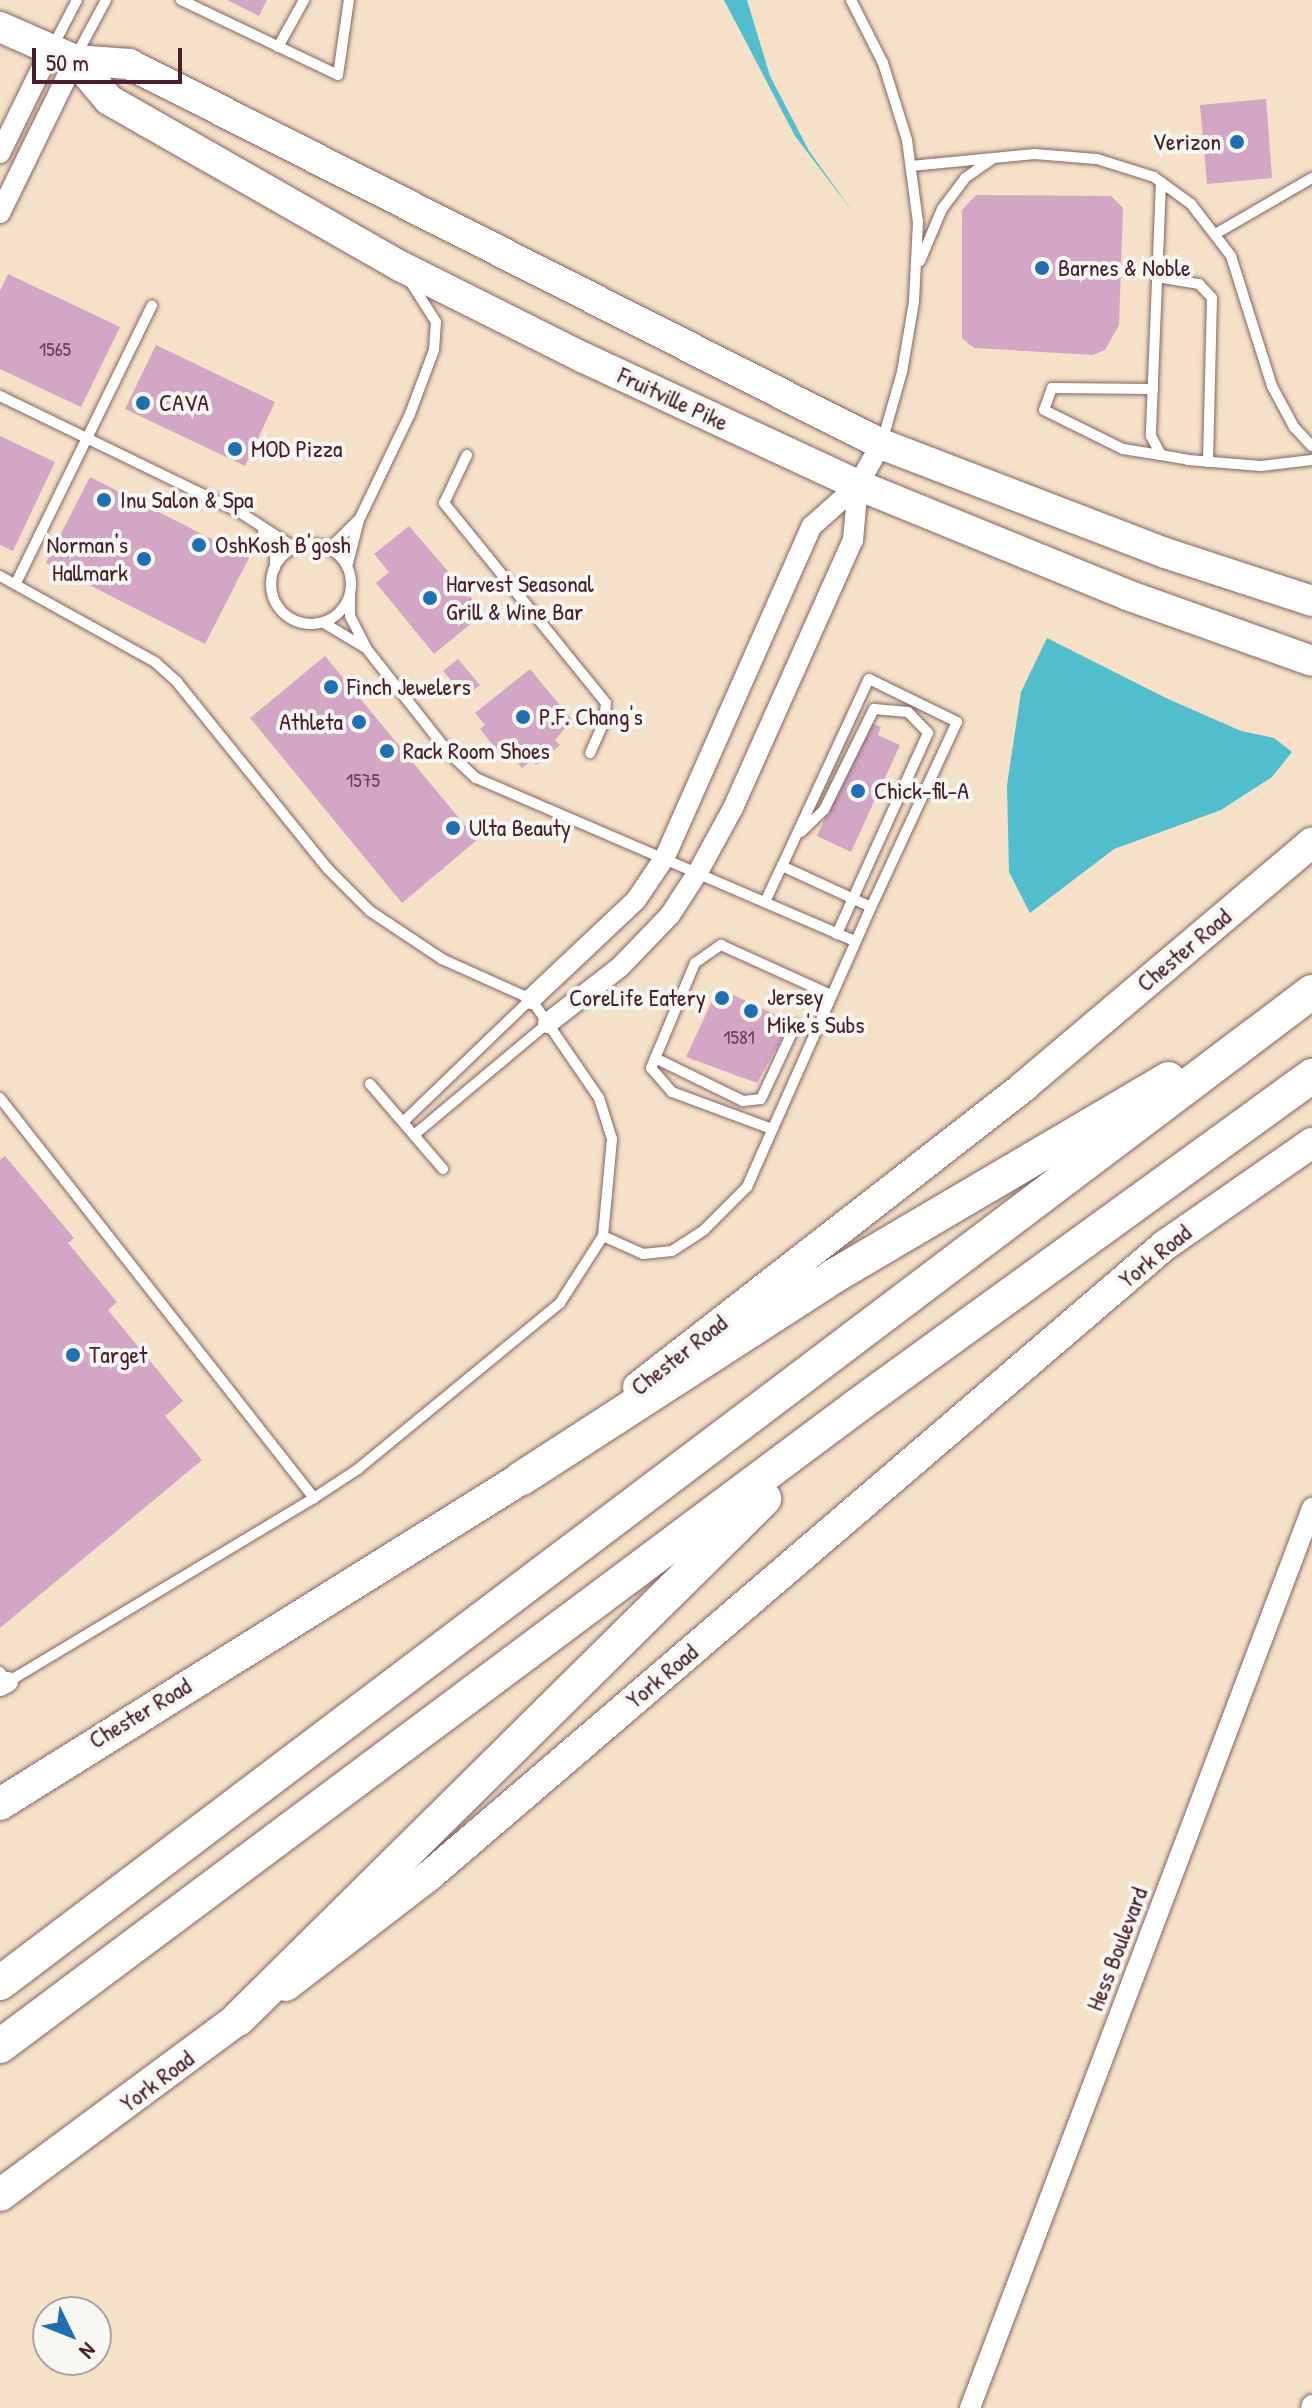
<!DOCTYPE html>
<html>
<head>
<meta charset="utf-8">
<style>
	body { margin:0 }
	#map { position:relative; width:1312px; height:2408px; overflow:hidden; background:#f4e1c8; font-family:"Patrick Hand",sans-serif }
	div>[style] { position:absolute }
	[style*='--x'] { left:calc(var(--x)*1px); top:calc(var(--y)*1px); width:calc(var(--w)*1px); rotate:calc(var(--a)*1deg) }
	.water>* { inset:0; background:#51bdcd }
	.building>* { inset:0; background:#d3a6c5 }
	.roads { filter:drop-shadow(0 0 2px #866362) drop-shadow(0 0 2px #866362) }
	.service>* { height:10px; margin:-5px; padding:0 5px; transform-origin:5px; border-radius:5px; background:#fff }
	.service>.ring { margin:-5px; padding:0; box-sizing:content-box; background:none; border:10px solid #fff; border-radius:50% }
	.minor>* { height:20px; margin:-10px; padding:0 10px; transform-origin:10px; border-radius:10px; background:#fff }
	.primary>* { height:30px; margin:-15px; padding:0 15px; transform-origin:15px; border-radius:15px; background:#fff }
	.trunk>* { height:32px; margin:-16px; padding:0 16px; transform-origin:16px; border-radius:16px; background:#fff }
	.motorway>* { height:34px; margin:-17px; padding:0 17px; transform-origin:17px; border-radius:17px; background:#fff }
	.dots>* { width:22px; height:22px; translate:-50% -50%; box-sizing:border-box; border:4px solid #f6f6f2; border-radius:50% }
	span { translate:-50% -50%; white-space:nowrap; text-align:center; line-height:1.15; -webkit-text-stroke:8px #f6f6f2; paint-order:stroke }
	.number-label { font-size:20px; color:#6c4152 }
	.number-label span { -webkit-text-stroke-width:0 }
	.poi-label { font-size:24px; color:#4a1f2b }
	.right { translate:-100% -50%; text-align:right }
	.left { translate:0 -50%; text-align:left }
	.street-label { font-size:24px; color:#4a1f2b }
	.north { position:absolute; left:32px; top:2296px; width:80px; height:80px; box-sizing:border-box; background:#f6f6f2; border:2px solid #b1a0a2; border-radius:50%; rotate:133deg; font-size:22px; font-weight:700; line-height:32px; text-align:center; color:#4a1f2b }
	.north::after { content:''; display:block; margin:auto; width:28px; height:36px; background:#1f6fb2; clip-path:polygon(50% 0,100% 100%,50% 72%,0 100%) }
	.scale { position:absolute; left:32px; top:48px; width:150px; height:36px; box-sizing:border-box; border:4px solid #4a1f2b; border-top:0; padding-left:10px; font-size:24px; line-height:28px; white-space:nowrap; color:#4a1f2b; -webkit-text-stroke:6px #f6f6f2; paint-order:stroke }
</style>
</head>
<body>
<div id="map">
	<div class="water">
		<i style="clip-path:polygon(724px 0,747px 0,770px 76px,809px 151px,853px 212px,795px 136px)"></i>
		<i style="clip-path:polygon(1047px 638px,1166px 698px,1241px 731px,1274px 738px,1292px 752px,1272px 777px,1221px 810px,1114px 849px,1030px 913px,1009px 872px,1007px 785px,1021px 692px)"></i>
	</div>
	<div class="building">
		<i style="clip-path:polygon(227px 0,267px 0,259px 16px)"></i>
		<i style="clip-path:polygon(1266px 99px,1272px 178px,1207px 184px,1200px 105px)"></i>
		<i style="clip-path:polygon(976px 195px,1111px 196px,1123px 208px,1119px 325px,1105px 350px,1093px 355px,974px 348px,962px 338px,962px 210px)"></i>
		<i style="clip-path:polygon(8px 274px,120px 327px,81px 407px,0 369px,0 291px)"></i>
		<i style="clip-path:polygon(156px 345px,275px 402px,245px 466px,125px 409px)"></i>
		<i style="clip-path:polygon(0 436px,55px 462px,13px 551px,0 545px)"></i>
		<i style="clip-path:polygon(90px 477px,249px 558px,205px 644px,46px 563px)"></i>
		<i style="clip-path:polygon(409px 526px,484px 613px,434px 654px,376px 583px,389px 572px,374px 554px)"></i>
		<i style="clip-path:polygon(325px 656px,477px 840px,402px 903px,250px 718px)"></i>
		<i style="clip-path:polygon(458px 659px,480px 685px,465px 697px,443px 671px)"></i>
		<i style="clip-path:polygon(530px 669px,572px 720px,555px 740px,560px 745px,536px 765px,532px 760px,522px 768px,513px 757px,507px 762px,480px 729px,485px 725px,475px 713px)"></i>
		<i style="clip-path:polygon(868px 722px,881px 727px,878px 735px,900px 745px,851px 852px,817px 836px)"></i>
		<i style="clip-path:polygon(718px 988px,787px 1020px,779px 1035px,783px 1036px,757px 1083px,686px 1057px)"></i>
		<i style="clip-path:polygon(5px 1156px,74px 1238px,68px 1243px,117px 1302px,108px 1310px,183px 1401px,165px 1416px,202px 1460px,0 1628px,0 1160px)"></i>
	</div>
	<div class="roads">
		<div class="service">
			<i style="--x:181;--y:0;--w:174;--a:25.5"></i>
			<i style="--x:338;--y:75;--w:76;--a:-81.7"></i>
			<i style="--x:851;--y:0;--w:71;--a:63.1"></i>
			<i style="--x:883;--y:63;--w:81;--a:72.7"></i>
			<i style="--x:907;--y:140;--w:83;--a:82.4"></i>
			<i style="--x:918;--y:222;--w:80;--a:92.9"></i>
			<i style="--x:914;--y:302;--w:71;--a:99.7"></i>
			<i style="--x:902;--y:372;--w:73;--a:105.9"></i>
			<i style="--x:278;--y:47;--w:54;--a:-61"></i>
			<i style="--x:52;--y:48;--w:54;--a:-62.5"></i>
			<i style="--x:77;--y:54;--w:61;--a:-61.8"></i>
			<i style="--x:911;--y:166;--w:124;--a:-5.6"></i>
			<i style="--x:1034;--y:154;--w:63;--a:4.5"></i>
			<i style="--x:1097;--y:159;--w:60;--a:17.5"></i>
			<i style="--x:1154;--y:177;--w:46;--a:36.1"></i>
			<i style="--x:1191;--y:204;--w:66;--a:52.4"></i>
			<i style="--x:1231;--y:256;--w:136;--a:72.5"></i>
			<i style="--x:1272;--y:386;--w:47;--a:61.8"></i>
			<i style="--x:1294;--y:427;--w:26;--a:47"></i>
			<i style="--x:1161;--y:182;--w:254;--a:92.3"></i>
			<i style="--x:1151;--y:436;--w:21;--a:62"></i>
			<i style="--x:1161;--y:455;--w:27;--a:10"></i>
			<i style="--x:1188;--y:460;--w:73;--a:4.7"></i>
			<i style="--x:1261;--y:466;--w:51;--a:-6.7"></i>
			<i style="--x:1217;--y:233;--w:110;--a:-30.1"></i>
			<i style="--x:920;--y:261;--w:56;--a:-67.1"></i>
			<i style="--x:942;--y:209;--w:39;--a:-53"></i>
			<i style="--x:965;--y:178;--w:33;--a:-35"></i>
			<i style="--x:1157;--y:277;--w:43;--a:9.5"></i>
			<i style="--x:1199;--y:284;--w:19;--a:47"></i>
			<i style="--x:1212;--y:298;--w:164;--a:91.4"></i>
			<i style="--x:1153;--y:389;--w:101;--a:-179.4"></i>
			<i style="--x:1052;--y:388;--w:23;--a:110"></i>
			<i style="--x:1044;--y:410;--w:88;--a:26.3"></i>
			<i style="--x:1123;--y:449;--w:38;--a:9"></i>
			<i style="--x:0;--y:396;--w:268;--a:25.9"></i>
			<i style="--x:241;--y:513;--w:64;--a:32.9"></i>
			<i style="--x:467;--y:455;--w:53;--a:115.6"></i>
			<i style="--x:444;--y:503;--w:257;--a:51"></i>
			<i style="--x:606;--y:703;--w:19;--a:96"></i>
			<i style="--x:604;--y:722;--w:34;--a:114"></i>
			<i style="--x:263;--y:531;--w:26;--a:62"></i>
			<i style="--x:275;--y:554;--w:14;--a:90"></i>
			<i class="ring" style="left:271px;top:544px;width:70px;height:70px"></i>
			<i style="--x:329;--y:549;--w:40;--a:-45"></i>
			<i style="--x:347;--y:567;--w:49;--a:-75.7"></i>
			<i style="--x:359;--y:520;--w:118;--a:-64.3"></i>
			<i style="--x:410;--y:414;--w:68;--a:-69.4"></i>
			<i style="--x:434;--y:350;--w:28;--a:-86"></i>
			<i style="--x:436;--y:322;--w:49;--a:-122.4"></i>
			<i style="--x:0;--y:576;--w:177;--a:29"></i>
			<i style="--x:155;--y:662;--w:30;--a:42"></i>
			<i style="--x:177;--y:682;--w:240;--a:51.1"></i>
			<i style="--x:328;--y:869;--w:59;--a:45"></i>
			<i style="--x:370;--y:911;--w:87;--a:33.7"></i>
			<i style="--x:442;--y:959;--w:98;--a:24.2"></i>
			<i style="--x:531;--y:999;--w:120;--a:55.5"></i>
			<i style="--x:599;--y:1098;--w:43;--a:72.4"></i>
			<i style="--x:612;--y:1139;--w:97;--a:95.3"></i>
			<i style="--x:603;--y:1236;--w:80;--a:122.7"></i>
			<i style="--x:560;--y:1303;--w:261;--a:140.6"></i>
			<i style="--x:358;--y:1469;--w:53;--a:146.6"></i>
			<i style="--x:314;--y:1498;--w:357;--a:149"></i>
			<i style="--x:8;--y:1682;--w:13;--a:-129"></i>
			<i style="--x:16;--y:583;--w:309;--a:-63.9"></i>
			<i style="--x:350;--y:594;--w:22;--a:90"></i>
			<i style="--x:350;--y:616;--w:36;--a:63"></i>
			<i style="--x:366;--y:648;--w:134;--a:51.7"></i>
			<i style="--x:449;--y:753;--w:37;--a:43"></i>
			<i style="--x:476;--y:778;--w:412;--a:23.3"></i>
			<i style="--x:324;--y:623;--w:47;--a:31"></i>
			<i style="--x:869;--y:679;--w:98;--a:26"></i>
			<i style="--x:957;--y:722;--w:204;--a:114.9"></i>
			<i style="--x:871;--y:907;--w:98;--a:-155.3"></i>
			<i style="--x:782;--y:866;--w:206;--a:-65.1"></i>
			<i style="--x:801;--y:832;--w:32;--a:-44"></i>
			<i style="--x:824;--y:810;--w:113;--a:-63.7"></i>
			<i style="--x:874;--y:709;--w:34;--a:5"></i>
			<i style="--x:908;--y:712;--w:29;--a:46"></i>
			<i style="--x:928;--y:733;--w:221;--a:114.4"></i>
			<i style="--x:765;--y:902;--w:40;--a:-65"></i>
			<i style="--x:655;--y:1058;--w:98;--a:26"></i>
			<i style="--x:743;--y:1101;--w:18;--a:-6"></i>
			<i style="--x:761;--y:1099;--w:81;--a:-65"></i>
			<i style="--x:795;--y:1026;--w:21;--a:8"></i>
			<i style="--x:370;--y:1084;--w:112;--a:49.3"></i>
			<i style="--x:0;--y:1098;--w:509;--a:51.87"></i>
			<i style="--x:403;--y:1122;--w:178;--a:-43.9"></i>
			<i style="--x:772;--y:1129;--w:107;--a:-159.7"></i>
			<i style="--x:672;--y:1092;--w:32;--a:-131"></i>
			<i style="--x:651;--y:1068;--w:114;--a:-67.3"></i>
			<i style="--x:695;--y:963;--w:32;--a:-35"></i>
			<i style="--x:721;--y:945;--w:121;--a:24.4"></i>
			<i style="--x:414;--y:1135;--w:175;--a:-39.9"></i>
			<i style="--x:603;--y:1236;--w:44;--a:24.2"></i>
			<i style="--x:643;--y:1254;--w:29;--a:-6"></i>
			<i style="--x:672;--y:1251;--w:38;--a:-33"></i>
			<i style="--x:704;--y:1230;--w:61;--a:-45"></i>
			<i style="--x:747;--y:1187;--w:306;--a:-66.1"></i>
		</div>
		<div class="minor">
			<i style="--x:0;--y:153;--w:116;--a:-63.9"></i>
			<i style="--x:0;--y:213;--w:170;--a:-63.9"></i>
			<i style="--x:531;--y:999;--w:144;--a:-43.3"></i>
			<i style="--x:636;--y:900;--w:52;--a:-56"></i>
			<i style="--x:665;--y:857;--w:362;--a:-66.1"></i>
			<i style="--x:812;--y:526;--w:62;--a:-41.7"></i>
			<i style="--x:858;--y:485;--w:47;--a:-60.7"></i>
			<i style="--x:548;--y:1023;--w:91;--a:-37.9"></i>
			<i style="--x:620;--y:967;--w:72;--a:-46.1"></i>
			<i style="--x:670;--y:915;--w:51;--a:-56.9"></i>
			<i style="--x:698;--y:872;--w:73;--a:-61.3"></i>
			<i style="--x:733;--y:808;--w:294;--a:-65.9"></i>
			<i style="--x:853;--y:540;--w:55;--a:-84.8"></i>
			<i style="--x:0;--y:1686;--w:9;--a:-27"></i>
			<i style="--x:970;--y:2408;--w:963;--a:-69.19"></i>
			<i style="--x:1311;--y:2408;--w:3;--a:-72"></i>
		</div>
		<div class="primary">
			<i style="--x:0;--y:27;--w:82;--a:23.7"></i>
			<i style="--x:75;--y:60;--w:54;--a:4.2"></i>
			<i style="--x:129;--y:64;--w:843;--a:26.81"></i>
			<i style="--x:881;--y:444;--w:304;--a:21"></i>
			<i style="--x:1165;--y:553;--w:155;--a:18.1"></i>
			<i style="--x:75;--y:60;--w:52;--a:49.6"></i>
			<i style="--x:109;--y:100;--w:335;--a:29.7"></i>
			<i style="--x:400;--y:266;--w:206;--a:26.6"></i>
			<i style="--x:584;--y:358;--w:302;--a:24.9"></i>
			<i style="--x:858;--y:485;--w:291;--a:22.2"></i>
			<i style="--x:1127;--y:595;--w:196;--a:19.6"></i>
			<i style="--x:638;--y:1387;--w:489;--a:-37.9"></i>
			<i style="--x:1024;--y:1086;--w:377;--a:-40.2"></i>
			<i style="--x:286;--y:1986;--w:182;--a:-37.6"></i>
			<i style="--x:430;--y:1875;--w:968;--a:-40.6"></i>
			<i style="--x:1165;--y:1245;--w:179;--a:-34.8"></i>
		</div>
		<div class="trunk">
			<i style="--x:0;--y:1804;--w:615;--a:-31.99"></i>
			<i style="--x:0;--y:2195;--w:296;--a:-36.5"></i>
		</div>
		<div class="motorway">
			<i style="--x:522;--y:1478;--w:372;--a:-32.9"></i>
			<i style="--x:834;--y:1276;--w:388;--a:-30.5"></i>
			<i style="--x:0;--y:1983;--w:1644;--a:-37.07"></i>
			<i style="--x:238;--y:2019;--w:740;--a:-44.67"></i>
			<i style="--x:0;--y:2046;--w:1066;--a:-36.76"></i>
			<i style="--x:854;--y:1408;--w:566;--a:-35.94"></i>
		</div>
	</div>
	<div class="dots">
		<i style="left:1237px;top:142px;background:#1f6fb2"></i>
		<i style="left:1042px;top:268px;background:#1f6fb2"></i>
		<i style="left:143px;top:403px;background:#1f6fb2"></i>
		<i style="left:235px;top:449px;background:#1f6fb2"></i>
		<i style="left:104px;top:500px;background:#1f6fb2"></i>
		<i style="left:199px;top:545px;background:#1f6fb2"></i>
		<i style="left:144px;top:559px;background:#1f6fb2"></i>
		<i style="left:430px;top:598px;background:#1f6fb2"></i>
		<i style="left:331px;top:687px;background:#1f6fb2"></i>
		<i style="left:523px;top:717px;background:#1f6fb2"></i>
		<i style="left:359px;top:722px;background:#1f6fb2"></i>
		<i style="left:387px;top:751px;background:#1f6fb2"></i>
		<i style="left:858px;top:791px;background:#1f6fb2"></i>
		<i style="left:453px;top:828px;background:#1f6fb2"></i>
		<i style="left:722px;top:998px;background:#1f6fb2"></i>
		<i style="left:751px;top:1011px;background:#1f6fb2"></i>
		<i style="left:73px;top:1355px;background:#1f6fb2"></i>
	</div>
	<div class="number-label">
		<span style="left:55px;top:348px">1565</span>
		<span style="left:363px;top:779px">1575</span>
		<span style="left:739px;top:1036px">1581</span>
	</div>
	<div class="poi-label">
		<span class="right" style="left:1221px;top:142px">Verizon</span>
		<span class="left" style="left:1058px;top:268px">Barnes &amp; Noble</span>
		<span class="left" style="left:159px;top:403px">CAVA</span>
		<span class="left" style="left:251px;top:449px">MOD Pizza</span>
		<span class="left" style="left:120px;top:500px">Inu Salon &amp; Spa</span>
		<span class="right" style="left:128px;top:559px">Norman's<br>Hallmark</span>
		<span class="left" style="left:215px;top:545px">OshKosh B'gosh</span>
		<span class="left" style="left:446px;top:598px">Harvest Seasonal<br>Grill &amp; Wine Bar</span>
		<span class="left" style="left:347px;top:687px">Finch Jewelers</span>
		<span class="left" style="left:539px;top:717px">P.F. Chang's</span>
		<span class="right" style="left:343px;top:722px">Athleta</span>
		<span class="left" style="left:403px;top:751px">Rack Room Shoes</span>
		<span class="left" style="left:874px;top:791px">Chick-fil-A</span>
		<span class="left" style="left:469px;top:828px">Ulta Beauty</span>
		<span class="left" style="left:767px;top:1011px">Jersey<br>Mike's Subs</span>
		<span class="right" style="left:706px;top:998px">CoreLife Eatery</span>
		<span class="left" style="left:89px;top:1355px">Target</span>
	</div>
	<div class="street-label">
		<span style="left:673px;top:399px;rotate:25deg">Fruitville Pike</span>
		<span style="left:1184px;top:950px;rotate:-40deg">Chester Road</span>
		<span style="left:1155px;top:1256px;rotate:-39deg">York Road</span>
		<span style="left:679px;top:1355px;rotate:-38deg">Chester Road</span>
		<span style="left:662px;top:1676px;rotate:-40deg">York Road</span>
		<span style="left:140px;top:1713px;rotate:-31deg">Chester Road</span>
		<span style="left:1117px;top:1949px;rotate:-69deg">Hess Boulevard</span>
		<span style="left:157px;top:2081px;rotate:-37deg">York Road</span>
	</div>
	<div class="north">N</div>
	<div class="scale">50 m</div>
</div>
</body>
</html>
